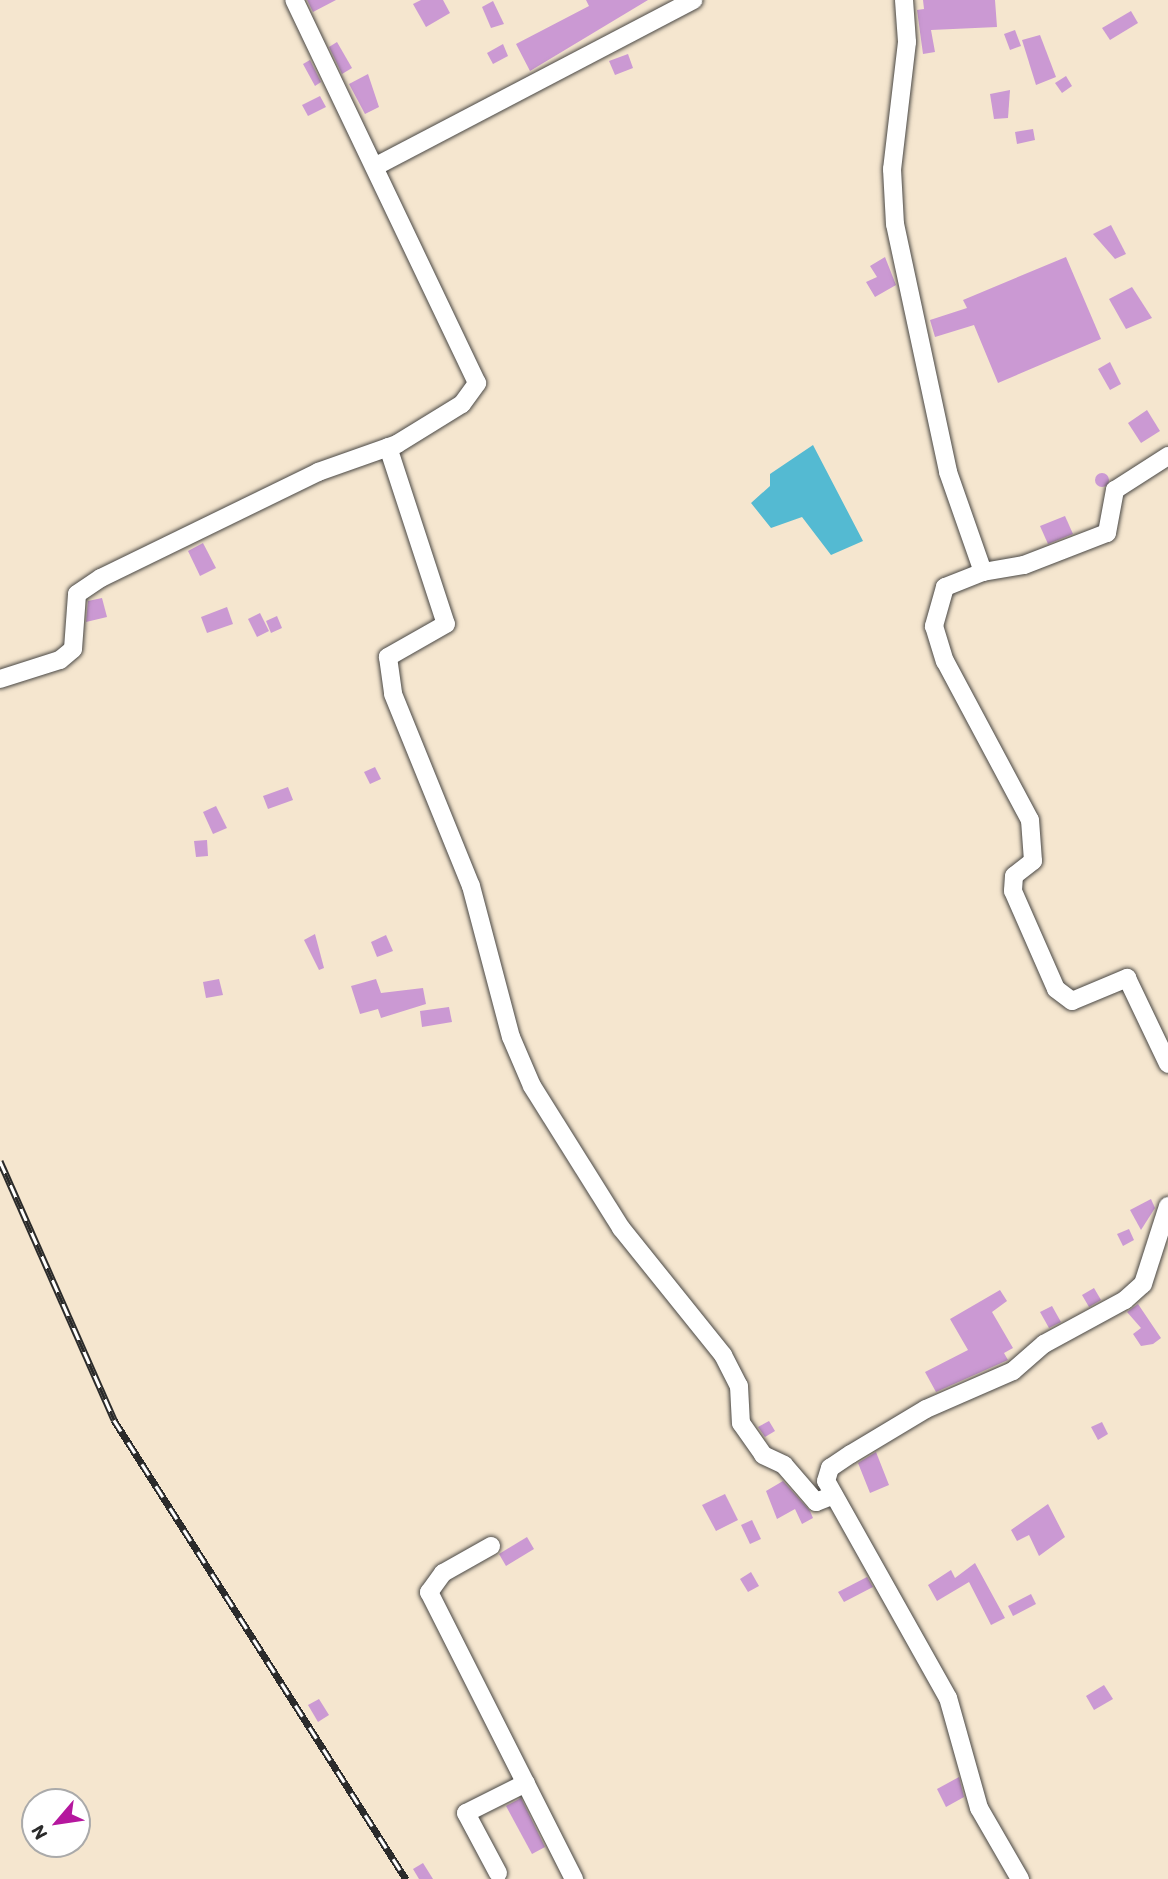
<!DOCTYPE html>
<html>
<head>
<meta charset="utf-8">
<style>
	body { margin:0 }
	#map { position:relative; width:1168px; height:1879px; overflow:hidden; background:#f5e6cf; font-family:Itim,sans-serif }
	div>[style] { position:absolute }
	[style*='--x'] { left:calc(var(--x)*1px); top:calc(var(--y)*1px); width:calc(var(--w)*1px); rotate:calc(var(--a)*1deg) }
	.water>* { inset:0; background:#54bad2 }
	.building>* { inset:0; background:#cb99d3 }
	.round { border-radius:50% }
	.roads { filter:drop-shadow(0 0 2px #494744) drop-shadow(0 0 2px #494744) }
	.minor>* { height:18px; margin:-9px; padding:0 9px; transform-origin:9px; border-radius:9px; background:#fff }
	.rail>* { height:7px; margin-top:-3.5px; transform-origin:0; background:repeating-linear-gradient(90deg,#fff 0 13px,#2b2b2b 0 26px); box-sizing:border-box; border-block:2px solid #2b2b2b }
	span { translate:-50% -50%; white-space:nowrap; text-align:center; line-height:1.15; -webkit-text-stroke:7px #fff; paint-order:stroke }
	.north { position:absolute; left:21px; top:1788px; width:70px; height:70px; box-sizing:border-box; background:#fff; border:2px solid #aaa; border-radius:50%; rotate:241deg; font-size:19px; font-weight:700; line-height:28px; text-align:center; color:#2b2b2b }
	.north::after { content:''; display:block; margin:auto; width:24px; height:32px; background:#b5179e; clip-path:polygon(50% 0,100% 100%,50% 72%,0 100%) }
</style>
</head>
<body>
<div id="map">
	<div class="water">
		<i style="clip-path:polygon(813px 445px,863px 541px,831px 555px,802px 517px,771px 528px,751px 503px,770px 486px,770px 474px)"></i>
	</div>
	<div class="building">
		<i style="clip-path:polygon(307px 0,336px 0,313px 12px)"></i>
		<i style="clip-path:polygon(421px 0,443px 0,450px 13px,426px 27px,413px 4px)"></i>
		<i style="clip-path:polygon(586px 0,648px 0,530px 71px,516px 44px,589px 6px)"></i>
		<i style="clip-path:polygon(923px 0,995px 0,997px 27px,931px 30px,935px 52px,923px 54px,917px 10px,924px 9px)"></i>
		<i style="clip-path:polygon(493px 1px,504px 24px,491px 28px,482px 7px)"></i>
		<i style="clip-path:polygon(1131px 11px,1138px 23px,1110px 40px,1102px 28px)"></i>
		<i style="clip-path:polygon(1015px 30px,1021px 46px,1010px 50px,1004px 34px)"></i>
		<i style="clip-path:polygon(1040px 35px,1056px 77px,1036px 85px,1022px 40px)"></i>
		<i style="clip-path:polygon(337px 42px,352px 68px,342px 74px,329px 47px)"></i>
		<i style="clip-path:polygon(503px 44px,508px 56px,493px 64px,487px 53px)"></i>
		<i style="clip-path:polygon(628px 54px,633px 68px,615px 75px,609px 61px)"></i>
		<i style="clip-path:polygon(310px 60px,321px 82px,315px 86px,303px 64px)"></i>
		<i style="clip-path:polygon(368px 74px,379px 107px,365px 114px,349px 84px)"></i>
		<i style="clip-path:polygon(1066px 76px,1072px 86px,1062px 93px,1055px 83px)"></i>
		<i style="clip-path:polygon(1010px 90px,1008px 118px,994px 119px,990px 94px)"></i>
		<i style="clip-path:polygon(320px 96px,326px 107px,308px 116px,302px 105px)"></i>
		<i style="clip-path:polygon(1033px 129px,1035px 140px,1017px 144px,1015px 132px)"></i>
		<i style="clip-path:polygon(1111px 225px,1126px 254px,1115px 259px,1093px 234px)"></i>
		<i style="clip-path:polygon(885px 257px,896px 285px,875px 297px,866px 282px,877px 277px,870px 266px)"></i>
		<i style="clip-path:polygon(1066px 257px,1101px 339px,998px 383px,974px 325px,935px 337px,930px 320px,967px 308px,963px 300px)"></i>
		<i style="clip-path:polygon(1132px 287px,1152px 318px,1126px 329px,1109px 299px)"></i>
		<i style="clip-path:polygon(1110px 362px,1121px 384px,1110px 390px,1098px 369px)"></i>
		<i style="clip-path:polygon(1147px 410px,1160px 431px,1141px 443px,1128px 423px)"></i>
		<i class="round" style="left:1095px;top:473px;width:14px;height:14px"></i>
		<i style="clip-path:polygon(1065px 516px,1073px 534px,1048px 544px,1040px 526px)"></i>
		<i style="clip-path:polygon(203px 543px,216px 568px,200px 576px,188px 551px)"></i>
		<i style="clip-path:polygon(102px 598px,107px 617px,86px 622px,88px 601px)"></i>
		<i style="clip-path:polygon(227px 607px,233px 624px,207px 633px,201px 617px)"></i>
		<i style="clip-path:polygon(260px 613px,269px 631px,257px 637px,248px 619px)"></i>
		<i style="clip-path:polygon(277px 616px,282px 628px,271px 633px,266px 621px)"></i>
		<i style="clip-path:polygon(375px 767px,381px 779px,370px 784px,364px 772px)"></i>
		<i style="clip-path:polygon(288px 787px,293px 800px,268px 809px,263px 796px)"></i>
		<i style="clip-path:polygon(216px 806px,227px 828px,213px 834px,203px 812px)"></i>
		<i style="clip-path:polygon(207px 840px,208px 856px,196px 857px,194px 841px)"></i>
		<i style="clip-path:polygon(315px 934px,324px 968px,319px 970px,304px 940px)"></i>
		<i style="clip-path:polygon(386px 935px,393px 951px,377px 957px,371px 942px)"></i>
		<i style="clip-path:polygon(219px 979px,223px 995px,206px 998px,203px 982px)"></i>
		<i style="clip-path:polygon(376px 979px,381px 993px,423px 988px,426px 1004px,381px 1018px,378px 1009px,360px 1014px,351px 986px)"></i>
		<i style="clip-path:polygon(449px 1007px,452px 1022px,422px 1027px,420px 1011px)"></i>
		<i style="clip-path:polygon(1151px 1199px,1155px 1208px,1141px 1230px,1130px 1210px)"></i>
		<i style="clip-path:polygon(1129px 1229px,1134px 1240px,1123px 1246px,1117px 1234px)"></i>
		<i style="clip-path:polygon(1094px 1288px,1101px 1300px,1089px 1307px,1082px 1295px)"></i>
		<i style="clip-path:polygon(1000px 1290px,1007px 1301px,992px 1312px,1013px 1348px,1004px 1353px,1008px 1360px,936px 1392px,925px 1372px,968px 1350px,950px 1319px)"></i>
		<i style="clip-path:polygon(1138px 1304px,1161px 1338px,1153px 1344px,1141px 1346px,1133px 1334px,1141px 1328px,1127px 1312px)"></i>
		<i style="clip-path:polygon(1052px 1306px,1061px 1322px,1049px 1328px,1040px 1312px)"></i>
		<i style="clip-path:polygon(769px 1421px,775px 1431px,765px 1437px,758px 1427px)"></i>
		<i style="clip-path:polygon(1102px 1422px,1108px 1434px,1098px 1440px,1091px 1427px)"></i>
		<i style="clip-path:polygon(876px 1452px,889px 1485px,870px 1493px,858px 1463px)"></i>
		<i style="clip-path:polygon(783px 1481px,810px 1511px,813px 1518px,802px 1524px,795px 1509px,777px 1519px,766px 1491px)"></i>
		<i style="clip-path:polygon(725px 1494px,738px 1520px,716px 1531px,702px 1505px)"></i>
		<i style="clip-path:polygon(1048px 1504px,1065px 1537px,1039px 1556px,1029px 1535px,1017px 1541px,1011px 1530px)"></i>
		<i style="clip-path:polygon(752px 1520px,761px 1539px,750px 1544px,741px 1525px)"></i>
		<i style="clip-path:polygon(527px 1537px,534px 1549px,506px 1566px,499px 1554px)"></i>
		<i style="clip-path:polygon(975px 1563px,1005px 1618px,991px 1625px,969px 1582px,937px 1601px,928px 1585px,951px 1570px,955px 1578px)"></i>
		<i style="clip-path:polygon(751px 1572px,759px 1586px,748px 1592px,740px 1579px)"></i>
		<i style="clip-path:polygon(867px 1577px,873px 1587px,844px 1602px,838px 1592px)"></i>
		<i style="clip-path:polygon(1031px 1594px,1036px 1604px,1013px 1616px,1008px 1606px)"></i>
		<i style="clip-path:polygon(1104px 1685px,1113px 1699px,1094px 1710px,1086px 1696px)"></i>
		<i style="clip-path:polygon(319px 1699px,329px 1715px,318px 1722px,308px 1705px)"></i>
		<i style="clip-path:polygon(959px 1777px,964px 1797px,946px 1807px,937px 1789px)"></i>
		<i style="clip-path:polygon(521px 1798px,545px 1847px,532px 1854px,506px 1806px)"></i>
		<i style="clip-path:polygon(423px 1863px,433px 1879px,419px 1879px,413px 1869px)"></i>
	</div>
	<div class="roads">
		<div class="minor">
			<i style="--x:904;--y:0;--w:42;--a:85.9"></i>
			<i style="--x:907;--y:42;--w:128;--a:96.7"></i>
			<i style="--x:892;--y:169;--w:55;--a:86.9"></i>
			<i style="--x:895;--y:224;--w:254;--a:77.9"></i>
			<i style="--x:948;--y:472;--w:106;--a:70.7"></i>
			<i style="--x:983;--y:572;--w:41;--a:158.5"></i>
			<i style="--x:945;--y:587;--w:41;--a:105.8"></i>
			<i style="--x:934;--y:626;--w:37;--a:73"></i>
			<i style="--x:945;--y:661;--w:180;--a:61.9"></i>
			<i style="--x:1030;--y:820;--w:41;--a:85.8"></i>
			<i style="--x:1033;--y:861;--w:24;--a:142"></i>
			<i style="--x:1014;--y:876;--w:15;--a:94"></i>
			<i style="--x:1013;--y:891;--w:107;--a:66.3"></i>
			<i style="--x:1056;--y:989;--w:20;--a:37"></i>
			<i style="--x:1072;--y:1001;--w:60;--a:-22.7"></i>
			<i style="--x:1127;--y:978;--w:95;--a:64.5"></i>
			<i style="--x:378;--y:165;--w:356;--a:-27.6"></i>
			<i style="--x:388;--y:447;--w:186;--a:71.9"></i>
			<i style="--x:446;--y:624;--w:67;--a:150.4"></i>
			<i style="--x:388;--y:657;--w:37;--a:82"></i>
			<i style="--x:393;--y:694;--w:207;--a:67.9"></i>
			<i style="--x:471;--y:886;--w:156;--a:75.2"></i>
			<i style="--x:511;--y:1037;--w:53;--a:66.8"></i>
			<i style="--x:532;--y:1086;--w:168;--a:57.9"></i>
			<i style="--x:621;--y:1228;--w:163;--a:51.2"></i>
			<i style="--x:723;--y:1355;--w:35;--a:63"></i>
			<i style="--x:739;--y:1386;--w:37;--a:87"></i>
			<i style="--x:741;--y:1423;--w:39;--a:55"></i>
			<i style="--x:763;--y:1455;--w:23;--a:25"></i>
			<i style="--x:784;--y:1465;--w:49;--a:49.1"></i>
			<i style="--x:816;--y:1502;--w:19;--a:-21"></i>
			<i style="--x:983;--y:572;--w:42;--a:-9.7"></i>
			<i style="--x:1024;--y:565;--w:89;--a:-21.1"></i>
			<i style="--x:1107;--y:533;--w:44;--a:-79.5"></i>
			<i style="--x:1115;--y:490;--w:63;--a:-32.7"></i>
			<i style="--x:0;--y:679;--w:63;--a:-17.6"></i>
			<i style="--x:60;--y:660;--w:17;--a:-40"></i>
			<i style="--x:73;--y:649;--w:55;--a:-85.8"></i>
			<i style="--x:77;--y:594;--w:29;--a:-34"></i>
			<i style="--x:101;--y:578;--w:242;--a:-26"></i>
			<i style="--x:318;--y:472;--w:84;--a:-19.5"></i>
			<i style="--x:397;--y:444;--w:76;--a:-31.6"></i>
			<i style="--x:462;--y:404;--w:26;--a:-54"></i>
			<i style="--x:477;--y:383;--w:424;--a:-115.5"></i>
			<i style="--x:491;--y:1546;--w:55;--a:150.6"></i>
			<i style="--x:443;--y:1573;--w:24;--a:126"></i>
			<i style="--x:429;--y:1592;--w:322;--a:63.2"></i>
			<i style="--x:498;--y:1873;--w:68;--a:-118.1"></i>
			<i style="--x:466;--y:1813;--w:67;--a:-26.6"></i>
			<i style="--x:1020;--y:1879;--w:82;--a:-120"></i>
			<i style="--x:979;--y:1808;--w:114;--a:-105.7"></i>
			<i style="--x:948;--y:1698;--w:249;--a:-119.3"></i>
			<i style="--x:826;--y:1481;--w:14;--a:-73"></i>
			<i style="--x:830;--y:1468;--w:25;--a:-34"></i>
			<i style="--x:851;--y:1454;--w:87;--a:-31"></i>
			<i style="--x:926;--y:1409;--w:95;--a:-23.6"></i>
			<i style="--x:1013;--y:1371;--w:41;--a:-41.1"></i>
			<i style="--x:1044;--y:1344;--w:92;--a:-28.5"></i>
			<i style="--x:1125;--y:1300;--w:24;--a:-42"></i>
			<i style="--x:1143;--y:1284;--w:82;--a:-72.2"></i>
		</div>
	</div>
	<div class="rail">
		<i style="--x:0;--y:1161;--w:283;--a:66.2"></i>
		<i style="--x:114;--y:1420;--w:544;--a:57.54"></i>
	</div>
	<div class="north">N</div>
</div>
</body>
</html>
